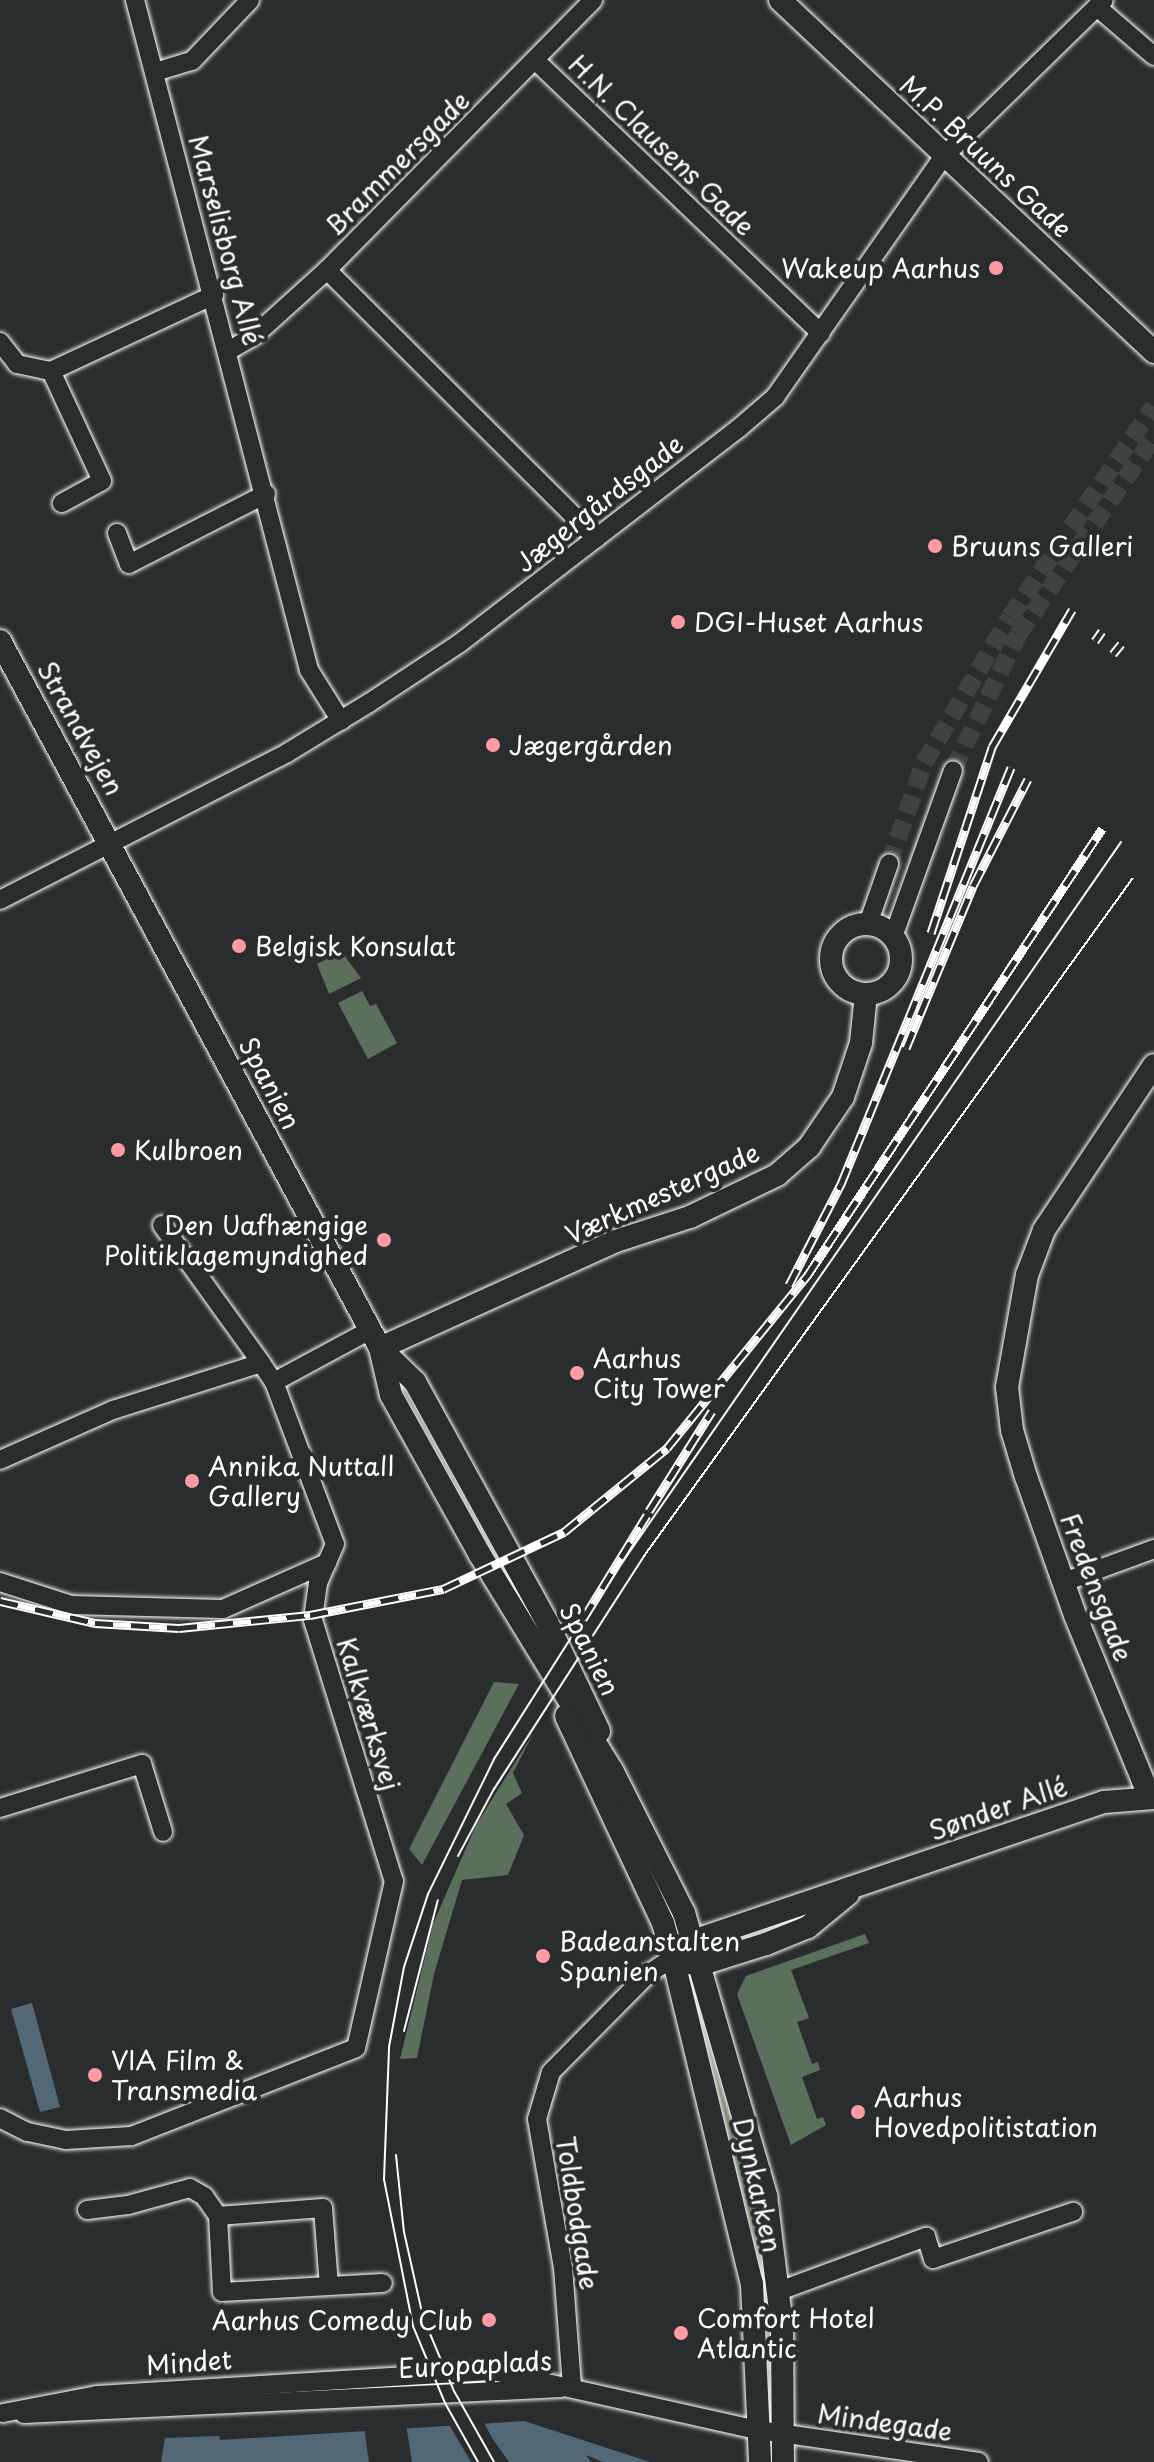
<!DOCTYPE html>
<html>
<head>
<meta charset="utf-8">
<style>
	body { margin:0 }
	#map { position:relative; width:1154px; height:2462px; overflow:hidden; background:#2a2d2e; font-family:"Playpen Sans",sans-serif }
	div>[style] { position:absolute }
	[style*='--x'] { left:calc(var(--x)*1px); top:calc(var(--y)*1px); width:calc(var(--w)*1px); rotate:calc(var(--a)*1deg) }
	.green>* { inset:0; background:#5b705b }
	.water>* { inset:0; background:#526876 }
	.pier>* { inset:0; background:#2a2d2e }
	.minor-tunnel>* { height:18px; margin-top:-9px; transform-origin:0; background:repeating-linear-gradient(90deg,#3f4243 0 18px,transparent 0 27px) }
	.roads { filter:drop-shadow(0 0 2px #fff) drop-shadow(0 0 2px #fff) }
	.minor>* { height:18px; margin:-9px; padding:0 9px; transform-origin:9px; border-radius:9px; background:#2a2d2e }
	.tertiary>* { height:22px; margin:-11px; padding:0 11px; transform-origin:11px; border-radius:11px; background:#2a2d2e }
	.tertiary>.ring { margin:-11px; padding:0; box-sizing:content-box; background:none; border:22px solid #2a2d2e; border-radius:50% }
	.tram>* { height:2px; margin:-1px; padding:0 1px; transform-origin:1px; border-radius:1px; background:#fff }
	.rail>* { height:9px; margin-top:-4.5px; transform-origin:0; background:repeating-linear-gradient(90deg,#2a2d2e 0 18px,#fff 0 36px); box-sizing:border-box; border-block:2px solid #fff }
	.dots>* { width:22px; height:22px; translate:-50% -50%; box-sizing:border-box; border:4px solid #2a2d2e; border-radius:50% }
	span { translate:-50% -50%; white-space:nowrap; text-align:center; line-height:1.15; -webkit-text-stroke:8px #2a2d2e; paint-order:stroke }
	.street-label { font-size:26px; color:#fff }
	.poi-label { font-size:26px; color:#fff }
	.right { translate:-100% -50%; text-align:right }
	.left { translate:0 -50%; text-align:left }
</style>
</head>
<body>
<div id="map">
	<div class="green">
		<i style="clip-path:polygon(341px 951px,361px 978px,329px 994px,317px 964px)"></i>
		<i style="clip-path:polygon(362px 991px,370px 1006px,376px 1004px,397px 1043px,368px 1059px,338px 1003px)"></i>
		<i style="clip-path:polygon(494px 1682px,519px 1684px,422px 1865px,409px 1849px)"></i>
		<i style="clip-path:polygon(534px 1732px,513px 1773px,522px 1793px,506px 1804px,524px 1835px,508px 1875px,462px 1880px,434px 1974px,417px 2058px,400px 2059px,433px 1924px,476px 1825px)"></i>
		<i style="clip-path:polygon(865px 1934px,869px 1943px,791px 1970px,809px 2018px,797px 2022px,812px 2064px,818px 2062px,820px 2070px,802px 2077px,817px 2119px,823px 2117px,826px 2125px,791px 2145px,737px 1994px,746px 1976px)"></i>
		<i style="clip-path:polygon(696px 1991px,755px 2191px,770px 2276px,773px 2371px,766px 2369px,765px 2319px,752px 2233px,690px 1997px)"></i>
	</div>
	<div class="water">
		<i style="clip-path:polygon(32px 2003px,60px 2107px,40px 2112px,11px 2009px)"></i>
		<i style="clip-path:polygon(524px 2421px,650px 2462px,603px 2462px,586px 2455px,591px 2462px,161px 2462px,165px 2438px,219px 2436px,220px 2440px)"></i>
	</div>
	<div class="pier">
		<i style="clip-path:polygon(482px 2419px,492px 2438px,509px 2462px,471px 2462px,447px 2421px)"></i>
		<i style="clip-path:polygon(406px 2424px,412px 2462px,369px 2462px,364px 2427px)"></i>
	</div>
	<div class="minor-tunnel">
		<i style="--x:953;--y:770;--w:150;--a:-64.3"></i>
		<i style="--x:1018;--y:635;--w:240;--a:-55.5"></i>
		<i style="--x:889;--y:864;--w:107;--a:-70.9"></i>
		<i style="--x:924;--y:763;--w:169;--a:-59.5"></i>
		<i style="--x:1010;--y:617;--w:255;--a:-55.7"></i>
	</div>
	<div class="roads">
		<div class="minor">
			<i style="--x:135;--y:0;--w:692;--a:75.44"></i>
			<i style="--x:309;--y:670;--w:60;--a:57.9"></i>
			<i style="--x:1097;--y:7;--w:75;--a:40.7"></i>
			<i style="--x:536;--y:61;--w:394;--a:43.7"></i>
			<i style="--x:155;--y:72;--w:39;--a:-17"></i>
			<i style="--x:192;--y:61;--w:84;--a:-46.4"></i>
			<i style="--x:327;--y:270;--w:380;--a:44.9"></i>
			<i style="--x:0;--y:342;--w:28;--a:52"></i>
			<i style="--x:17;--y:364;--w:35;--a:12"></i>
			<i style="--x:51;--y:371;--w:180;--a:-25"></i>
			<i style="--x:228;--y:351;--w:30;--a:-30"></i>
			<i style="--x:254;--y:336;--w:98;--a:-42.1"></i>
			<i style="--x:327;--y:270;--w:379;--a:-45.4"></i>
			<i style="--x:51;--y:371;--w:121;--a:65.1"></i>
			<i style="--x:102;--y:481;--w:46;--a:151.2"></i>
			<i style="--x:117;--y:533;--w:33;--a:69"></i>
			<i style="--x:129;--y:564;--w:154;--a:-27.1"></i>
			<i style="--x:0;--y:900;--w:322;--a:-27.1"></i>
			<i style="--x:287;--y:753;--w:96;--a:-31.4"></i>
			<i style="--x:369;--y:703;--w:109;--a:-33.4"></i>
			<i style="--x:460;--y:643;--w:352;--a:-37.6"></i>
			<i style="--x:739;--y:428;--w:48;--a:-40.7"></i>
			<i style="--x:775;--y:397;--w:294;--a:-55"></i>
			<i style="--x:944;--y:156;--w:223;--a:-44.3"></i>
			<i style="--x:868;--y:924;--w:64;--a:-70.7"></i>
			<i style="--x:893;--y:937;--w:177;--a:-70.2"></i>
			<i style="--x:162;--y:1225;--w:170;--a:54.3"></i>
			<i style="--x:274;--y:1382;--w:109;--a:-28.4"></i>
			<i style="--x:0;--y:1460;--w:124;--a:-23.9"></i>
			<i style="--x:113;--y:1410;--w:155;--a:-17.6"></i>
			<i style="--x:261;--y:1363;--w:23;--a:56"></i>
			<i style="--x:274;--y:1382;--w:173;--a:69.4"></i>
			<i style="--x:335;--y:1544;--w:43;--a:113.6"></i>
			<i style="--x:318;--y:1583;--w:37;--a:98"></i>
			<i style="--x:313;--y:1620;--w:273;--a:72.8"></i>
			<i style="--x:394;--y:1881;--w:171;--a:102.8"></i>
			<i style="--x:356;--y:2048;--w:242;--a:158.6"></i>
			<i style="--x:131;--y:2136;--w:65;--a:176.5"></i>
			<i style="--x:66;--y:2140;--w:40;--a:-168"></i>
			<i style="--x:27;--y:2132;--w:30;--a:-153"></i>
			<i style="--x:0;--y:1582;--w:75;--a:17.9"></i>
			<i style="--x:71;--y:1605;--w:152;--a:1.5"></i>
			<i style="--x:223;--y:1609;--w:114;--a:-23.9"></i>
			<i style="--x:1064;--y:1582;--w:96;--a:-20.1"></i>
			<i style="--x:0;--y:1808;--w:149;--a:-17.2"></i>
			<i style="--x:142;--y:1764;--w:71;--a:72.8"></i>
			<i style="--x:87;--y:2210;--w:41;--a:-7"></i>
			<i style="--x:128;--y:2205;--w:64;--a:-15.3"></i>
			<i style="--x:190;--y:2188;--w:16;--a:30"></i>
			<i style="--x:204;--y:2196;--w:24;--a:55"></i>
			<i style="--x:218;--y:2216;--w:76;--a:87"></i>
			<i style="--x:222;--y:2292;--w:161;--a:-3.2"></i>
			<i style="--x:218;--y:2216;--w:105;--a:-4.4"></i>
			<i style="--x:323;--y:2208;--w:78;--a:85.6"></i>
			<i style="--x:779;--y:2291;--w:157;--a:-20.2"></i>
			<i style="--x:926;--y:2237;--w:23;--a:72"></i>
			<i style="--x:933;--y:2259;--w:148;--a:-18.6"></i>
			<i style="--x:572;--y:2387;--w:119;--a:-94.3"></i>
			<i style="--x:563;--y:2268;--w:151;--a:-99.9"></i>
			<i style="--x:537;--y:2119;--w:49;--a:-73.4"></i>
			<i style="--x:551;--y:2072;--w:138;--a:-45.3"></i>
			<i style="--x:648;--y:1974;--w:30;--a:-33"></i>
			<i style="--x:3;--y:2413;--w:96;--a:-10.8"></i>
			<i style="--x:97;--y:2395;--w:397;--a:-3.5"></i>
			<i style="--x:493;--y:2371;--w:271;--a:12.6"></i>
			<i style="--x:758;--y:2430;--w:223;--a:8.2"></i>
			<i style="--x:24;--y:2414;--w:538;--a:-2.77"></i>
		</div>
		<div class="tertiary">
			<i style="--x:780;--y:0;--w:514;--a:43.26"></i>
			<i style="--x:0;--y:641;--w:803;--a:61.74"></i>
			<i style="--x:380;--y:1348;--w:48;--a:76.8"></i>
			<i style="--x:391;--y:1395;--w:183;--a:60.9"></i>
			<i style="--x:480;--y:1555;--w:252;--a:58.5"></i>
			<i style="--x:612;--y:1770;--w:160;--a:63.3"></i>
			<i style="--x:684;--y:1913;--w:295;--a:73.8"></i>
			<i style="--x:766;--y:2196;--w:131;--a:83"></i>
			<i style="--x:782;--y:2326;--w:136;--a:89.6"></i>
			<i class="ring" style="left:831px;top:924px;width:48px;height:48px"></i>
			<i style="--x:380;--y:1348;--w:259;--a:-24.4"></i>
			<i style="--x:616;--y:1241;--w:78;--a:-18"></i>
			<i style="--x:690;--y:1217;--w:97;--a:-25.8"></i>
			<i style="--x:777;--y:1175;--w:43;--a:-41.2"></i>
			<i style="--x:809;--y:1147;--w:60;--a:-55.8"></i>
			<i style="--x:843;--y:1097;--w:57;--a:-71.6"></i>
			<i style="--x:861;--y:1043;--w:49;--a:-84.2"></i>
			<i style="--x:380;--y:1348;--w:49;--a:44.2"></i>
			<i style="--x:415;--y:1382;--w:274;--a:61.2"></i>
			<i style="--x:547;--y:1622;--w:121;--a:64.5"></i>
			<i style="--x:566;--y:1716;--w:229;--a:64.9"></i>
			<i style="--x:663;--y:1923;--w:36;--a:74"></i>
			<i style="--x:673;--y:1958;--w:335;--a:76.4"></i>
			<i style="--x:752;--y:2284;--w:178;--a:87.4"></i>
			<i style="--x:1150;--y:1798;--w:198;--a:-112.3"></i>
			<i style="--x:1075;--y:1615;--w:146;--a:-109.5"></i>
			<i style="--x:1026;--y:1477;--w:49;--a:-106.6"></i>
			<i style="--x:1012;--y:1430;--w:43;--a:-96.6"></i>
			<i style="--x:1007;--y:1387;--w:114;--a:-79.9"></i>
			<i style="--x:1027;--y:1275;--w:48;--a:-69.3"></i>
			<i style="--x:1044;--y:1230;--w:198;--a:-56.3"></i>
			<i style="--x:682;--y:1950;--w:14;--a:-39"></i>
			<i style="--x:693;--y:1941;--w:434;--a:-18.7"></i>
			<i style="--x:1104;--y:1802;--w:50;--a:-4.6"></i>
			<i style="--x:685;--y:1962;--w:14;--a:12"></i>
			<i style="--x:699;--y:1965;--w:70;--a:-17.4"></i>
			<i style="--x:766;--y:1944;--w:45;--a:-22"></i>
			<i style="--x:808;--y:1927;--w:52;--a:-39.5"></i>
		</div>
	</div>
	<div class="tram">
		<i style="--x:458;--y:1856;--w:76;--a:-61.8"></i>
		<i style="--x:494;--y:1789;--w:277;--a:-57.2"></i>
		<i style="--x:644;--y:1556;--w:835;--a:-54.21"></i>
		<i style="--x:404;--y:2031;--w:135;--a:-75.5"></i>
		<i style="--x:396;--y:2155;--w:77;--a:84.1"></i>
		<i style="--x:404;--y:2232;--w:87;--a:77.4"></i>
		<i style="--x:423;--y:2317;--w:80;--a:67.3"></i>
		<i style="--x:454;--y:2391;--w:81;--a:60.6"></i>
		<i style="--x:478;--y:2462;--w:68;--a:-119.2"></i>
		<i style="--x:445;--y:2403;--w:83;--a:-112.6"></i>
		<i style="--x:413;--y:2326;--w:150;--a:-101.2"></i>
		<i style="--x:384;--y:2179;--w:132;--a:-87.8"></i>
		<i style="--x:389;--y:2047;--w:81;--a:-79.4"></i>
		<i style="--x:404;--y:1967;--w:77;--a:-71.8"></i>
		<i style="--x:428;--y:1894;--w:150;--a:-63.9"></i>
		<i style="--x:494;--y:1759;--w:166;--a:-57.6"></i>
		<i style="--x:583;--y:1619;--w:945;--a:-55.3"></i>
	</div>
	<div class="rail">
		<i style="--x:1095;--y:641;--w:12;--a:-55"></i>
		<i style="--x:1113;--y:654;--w:13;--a:-51"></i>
		<i style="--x:931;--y:933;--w:196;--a:-71.8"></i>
		<i style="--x:992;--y:747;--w:159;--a:-59.7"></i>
		<i style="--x:906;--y:1048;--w:175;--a:-67.5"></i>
		<i style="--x:973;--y:886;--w:120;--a:-62.8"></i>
		<i style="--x:789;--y:1285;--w:114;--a:-62.8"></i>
		<i style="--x:841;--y:1184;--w:450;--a:-67.8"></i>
		<i style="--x:649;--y:1511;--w:118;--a:-57.8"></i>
		<i style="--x:0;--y:1601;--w:98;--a:13"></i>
		<i style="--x:95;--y:1623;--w:84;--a:3.4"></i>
		<i style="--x:179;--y:1628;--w:132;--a:-5.7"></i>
		<i style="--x:310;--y:1615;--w:136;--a:-11.1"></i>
		<i style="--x:443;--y:1589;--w:134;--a:-25.2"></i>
		<i style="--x:564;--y:1532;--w:133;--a:-39.2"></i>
		<i style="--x:667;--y:1448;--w:222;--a:-50.9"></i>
		<i style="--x:807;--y:1276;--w:536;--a:-56.58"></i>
		<i style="--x:583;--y:1619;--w:122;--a:-58.4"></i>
	</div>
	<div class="dots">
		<i style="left:996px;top:268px;background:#ff9aa2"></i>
		<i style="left:935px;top:546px;background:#ff9aa2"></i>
		<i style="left:678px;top:622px;background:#ff9aa2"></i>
		<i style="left:493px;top:745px;background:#ff9aa2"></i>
		<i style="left:239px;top:946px;background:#ff9aa2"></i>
		<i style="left:118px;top:1150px;background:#ff9aa2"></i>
		<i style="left:384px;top:1240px;background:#ff9aa2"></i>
		<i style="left:577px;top:1373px;background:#ff9aa2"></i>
		<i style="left:192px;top:1481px;background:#ff9aa2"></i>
		<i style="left:543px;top:1956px;background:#ff9aa2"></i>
		<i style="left:95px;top:2075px;background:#ff9aa2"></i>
		<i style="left:858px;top:2112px;background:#ff9aa2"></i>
		<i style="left:489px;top:2320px;background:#ff9aa2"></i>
		<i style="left:681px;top:2333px;background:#ff9aa2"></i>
	</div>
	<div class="street-label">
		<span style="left:662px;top:145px;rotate:44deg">H.N. Clausens Gade</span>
		<span style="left:986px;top:156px;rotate:43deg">M.P. Bruuns Gade</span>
		<span style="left:397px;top:163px;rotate:-45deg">Brammersgade</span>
		<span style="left:226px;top:240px;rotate:75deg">Marselisborg Allé</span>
		<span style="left:599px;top:503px;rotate:-38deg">Jægergårdsgade</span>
		<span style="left:81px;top:728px;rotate:61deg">Strandvejen</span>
		<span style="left:270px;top:1083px;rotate:62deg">Spanien</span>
		<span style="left:662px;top:1193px;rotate:-24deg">Værkmestergade</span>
		<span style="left:1097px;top:1587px;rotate:69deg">Fredensgade</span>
		<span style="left:590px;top:1649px;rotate:63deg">Spanien</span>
		<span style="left:369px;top:1714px;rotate:73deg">Kalkværksvej</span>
		<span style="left:998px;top:1808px;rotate:-19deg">Sønder Allé</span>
		<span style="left:758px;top:2185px;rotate:77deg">Dynkarken</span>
		<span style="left:578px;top:2213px;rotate:81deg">Toldbodgade</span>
		<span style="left:189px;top:2362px;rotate:-4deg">Mindet</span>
		<span style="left:475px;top:2364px;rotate:-3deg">Europaplads</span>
		<span style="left:885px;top:2422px;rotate:8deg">Mindegade</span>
	</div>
	<div class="poi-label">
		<span class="right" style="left:980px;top:268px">Wakeup Aarhus</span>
		<span class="left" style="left:951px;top:546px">Bruuns Galleri</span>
		<span class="left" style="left:694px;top:622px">DGI-Huset Aarhus</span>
		<span class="left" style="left:509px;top:745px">Jægergården</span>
		<span class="left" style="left:255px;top:946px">Belgisk Konsulat</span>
		<span class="left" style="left:134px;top:1150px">Kulbroen</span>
		<span class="right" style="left:368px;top:1240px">Den Uafhængige<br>Politiklagemyndighed</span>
		<span class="left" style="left:593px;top:1373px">Aarhus<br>City Tower</span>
		<span class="left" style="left:208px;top:1481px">Annika Nuttall<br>Gallery</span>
		<span class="left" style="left:559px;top:1956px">Badeanstalten<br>Spanien</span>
		<span class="left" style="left:111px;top:2075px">VIA Film &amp;<br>Transmedia</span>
		<span class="left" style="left:874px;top:2112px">Aarhus<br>Hovedpolitistation</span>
		<span class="left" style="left:697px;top:2333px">Comfort Hotel<br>Atlantic</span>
		<span class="right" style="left:473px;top:2320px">Aarhus Comedy Club</span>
	</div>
</div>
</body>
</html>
